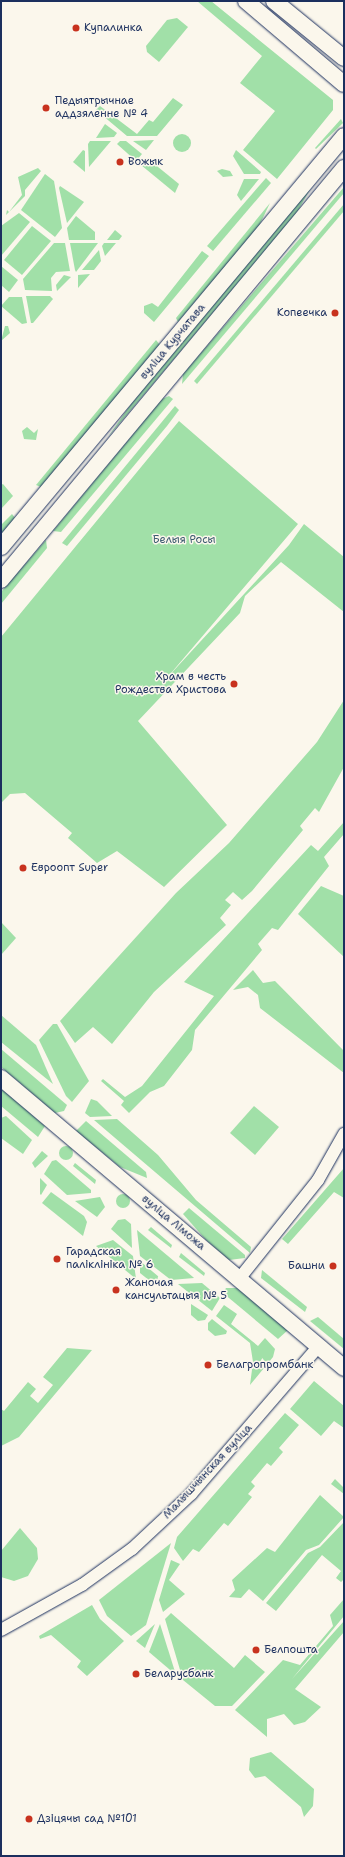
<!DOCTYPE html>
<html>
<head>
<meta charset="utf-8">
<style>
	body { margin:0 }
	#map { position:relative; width:345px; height:1857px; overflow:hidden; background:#fbf7ec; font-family:"Shantell Sans",sans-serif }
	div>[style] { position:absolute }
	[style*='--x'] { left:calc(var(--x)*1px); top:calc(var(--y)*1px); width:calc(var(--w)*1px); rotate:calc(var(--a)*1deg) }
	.green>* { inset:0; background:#a1e0a8 }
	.round { border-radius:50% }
	.roads { filter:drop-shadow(0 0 1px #1b2f5e) drop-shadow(0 0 1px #1b2f5e) }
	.street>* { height:12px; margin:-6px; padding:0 6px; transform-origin:6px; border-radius:6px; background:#fbf7ec }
	.secondary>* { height:16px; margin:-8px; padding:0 8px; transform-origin:8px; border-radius:8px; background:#fbf7ec }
	.dots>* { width:11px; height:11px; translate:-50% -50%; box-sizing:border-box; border:2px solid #fbf7ec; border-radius:50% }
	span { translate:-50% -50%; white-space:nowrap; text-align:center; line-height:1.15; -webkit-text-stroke:3px #fbf7ec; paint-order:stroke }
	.poi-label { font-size:11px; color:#1b2f5e }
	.left { translate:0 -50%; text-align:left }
	.right { translate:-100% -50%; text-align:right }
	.street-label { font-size:11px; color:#1b2f5e }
	.park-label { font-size:11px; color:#3c5b70 }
	.frame { position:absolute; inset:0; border:2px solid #1b2f5e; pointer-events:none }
</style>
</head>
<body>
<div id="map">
	<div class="green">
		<i style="clip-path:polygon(197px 1px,211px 1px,333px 100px,333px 110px,277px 179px,243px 150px,275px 111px,240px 83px,262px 56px)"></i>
		<i style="clip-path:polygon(177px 18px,188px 27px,159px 62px,147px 52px,146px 46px,167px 20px)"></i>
		<i style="clip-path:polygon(173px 98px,183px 105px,157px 136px,127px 136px,96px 110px,100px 106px,137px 134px,149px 120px,153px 122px)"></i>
		<i style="clip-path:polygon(341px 119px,343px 123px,316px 149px,315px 148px)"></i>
		<i style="clip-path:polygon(105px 124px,117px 133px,114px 137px,96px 138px)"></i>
		<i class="round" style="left:173px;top:134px;width:18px;height:18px"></i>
		<i style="clip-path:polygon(154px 140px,146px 150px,133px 141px)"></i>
		<i style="clip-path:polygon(90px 141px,111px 141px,89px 167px,88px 144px)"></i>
		<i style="clip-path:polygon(120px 141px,126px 141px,142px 154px,136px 161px,117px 144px)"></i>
		<i style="clip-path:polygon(83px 150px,85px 151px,85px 172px,73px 162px)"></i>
		<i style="clip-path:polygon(236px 150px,261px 172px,260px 174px,244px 174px,233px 156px)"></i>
		<i style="clip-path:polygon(147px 158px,179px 184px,175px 193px,141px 165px)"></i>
		<i style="clip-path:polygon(38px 168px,41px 171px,25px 190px,25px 196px,6px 215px,7px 210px,9px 212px,22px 195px,18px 177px)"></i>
		<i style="clip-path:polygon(222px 169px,230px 171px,233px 176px,223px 177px,217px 171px)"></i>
		<i style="clip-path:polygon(45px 174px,54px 181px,62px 228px,55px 237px,21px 210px)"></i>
		<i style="clip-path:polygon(266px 178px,271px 183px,213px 251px,207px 246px)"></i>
		<i style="clip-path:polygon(244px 179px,259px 179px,241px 201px,237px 195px)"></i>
		<i style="clip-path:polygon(313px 184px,295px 216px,108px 437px,131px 404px)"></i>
		<i style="clip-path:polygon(60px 186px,84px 202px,67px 223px,59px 188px)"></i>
		<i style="clip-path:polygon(344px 187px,344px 193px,182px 384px,183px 374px)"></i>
		<i style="clip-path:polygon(270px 203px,258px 228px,178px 322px,176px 318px)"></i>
		<i style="clip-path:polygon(344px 204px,344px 211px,197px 384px,194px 381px)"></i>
		<i style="clip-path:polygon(19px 213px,30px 222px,1px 256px,1px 226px)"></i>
		<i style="clip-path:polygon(76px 216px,95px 232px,95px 240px,69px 240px,67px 228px)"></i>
		<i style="clip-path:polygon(32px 226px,51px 241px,22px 275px,4px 260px)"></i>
		<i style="clip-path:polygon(115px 230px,122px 236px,119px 240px,107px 240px)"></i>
		<i style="clip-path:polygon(54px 243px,65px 243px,70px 271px,56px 272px,51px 278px,52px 291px,25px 290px,23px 279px)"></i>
		<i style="clip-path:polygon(70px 243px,98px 243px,76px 272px,75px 270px)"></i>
		<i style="clip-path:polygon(104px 243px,116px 243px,105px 256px,102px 246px)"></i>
		<i style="clip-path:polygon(99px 250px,101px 261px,94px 270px,82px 270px)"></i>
		<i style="clip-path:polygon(202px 251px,209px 256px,154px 322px,144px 313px,144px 306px,152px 303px,158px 307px)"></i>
		<i style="clip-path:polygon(1px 266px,18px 280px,9px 292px,1px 285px)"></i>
		<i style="clip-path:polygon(90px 274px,78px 288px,78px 275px)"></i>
		<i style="clip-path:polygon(64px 275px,71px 277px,57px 291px,56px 285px)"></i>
		<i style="clip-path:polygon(26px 296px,50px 296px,53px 299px,33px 323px,31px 323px)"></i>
		<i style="clip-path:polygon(9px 297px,22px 297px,27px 323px,22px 324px,1px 306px)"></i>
		<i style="clip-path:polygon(5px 326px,8px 326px,10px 333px,1px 341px)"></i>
		<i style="clip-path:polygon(156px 340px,160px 345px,41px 487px,36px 485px)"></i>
		<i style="clip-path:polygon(169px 396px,173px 399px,61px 532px,53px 531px,162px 399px)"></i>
		<i style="clip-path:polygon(175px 406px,179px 410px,167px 426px,67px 546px,62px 543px)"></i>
		<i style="clip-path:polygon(179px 421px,298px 524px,166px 679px,289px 545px,304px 524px,344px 557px,344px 612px,281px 562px,245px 596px,240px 613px,138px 721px,227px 825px,164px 887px,117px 851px,97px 863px,68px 838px,72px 833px,25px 793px,10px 794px,1px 803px,1px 637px)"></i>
		<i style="clip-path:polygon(27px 427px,34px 433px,38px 429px,36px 440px,24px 439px,22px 431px)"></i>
		<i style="clip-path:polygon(3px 484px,13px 496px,1px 509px,1px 485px)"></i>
		<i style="clip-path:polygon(12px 514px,15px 518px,1px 535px,1px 525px)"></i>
		<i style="clip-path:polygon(46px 540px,47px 548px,1px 604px,1px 592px)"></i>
		<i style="clip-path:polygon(344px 700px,344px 767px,319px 812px,315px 808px,300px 826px,303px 830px,252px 891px,242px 900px,233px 892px,225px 900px,231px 905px,220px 918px,226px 925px,154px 992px,112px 1044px,93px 1027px,75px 1043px,60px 1021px,176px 893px,229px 843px,317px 742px)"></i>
		<i style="clip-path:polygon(344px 822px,344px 834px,324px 857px,329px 866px,278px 930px,272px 928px,258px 944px,262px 950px,195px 1030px,192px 1050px,164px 1086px,150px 1092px,129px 1113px,121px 1105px,124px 1101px,101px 1081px,103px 1079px,125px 1097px,142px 1086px,214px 996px,184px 982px,311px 845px,318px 851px)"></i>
		<i style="clip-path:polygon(321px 886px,344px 896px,344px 957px,298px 914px)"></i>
		<i style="clip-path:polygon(1px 922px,16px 938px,1px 955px)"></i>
		<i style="clip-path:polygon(253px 970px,263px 983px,275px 981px,344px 1051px,344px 1073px,260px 1008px,258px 995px,248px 987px,233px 990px)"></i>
		<i style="clip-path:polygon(1px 1015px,36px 1045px,53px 1084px,1px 1042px)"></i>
		<i style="clip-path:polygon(53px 1024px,57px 1024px,89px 1081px,72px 1102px,66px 1096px,39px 1040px)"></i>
		<i style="clip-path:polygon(1px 1049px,67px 1105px,64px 1111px,55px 1113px,1px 1067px)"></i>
		<i style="clip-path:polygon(1px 1088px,45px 1126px,38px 1137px,1px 1106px)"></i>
		<i style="clip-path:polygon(91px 1099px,97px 1101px,112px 1116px,90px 1117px,85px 1113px)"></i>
		<i style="clip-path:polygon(254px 1106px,279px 1127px,255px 1155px,230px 1133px)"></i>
		<i style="clip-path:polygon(6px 1116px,32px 1140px,23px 1154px,1px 1138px,1px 1118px)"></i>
		<i style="clip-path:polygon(117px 1119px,158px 1155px,196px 1200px,251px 1247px,250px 1253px,94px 1120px)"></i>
		<i style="clip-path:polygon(86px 1121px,146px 1172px,147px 1178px,120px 1167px,76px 1131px)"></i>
		<i class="round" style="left:59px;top:1146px;width:14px;height:14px"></i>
		<i style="clip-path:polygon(42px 1151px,48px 1156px,35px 1168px,32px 1163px)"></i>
		<i style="clip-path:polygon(56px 1160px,91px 1190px,91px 1193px,67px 1195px,44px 1174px,52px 1161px)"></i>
		<i style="clip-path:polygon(75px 1163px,96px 1180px,95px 1184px,73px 1166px)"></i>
		<i style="clip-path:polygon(344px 1168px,344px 1198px,334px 1192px,288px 1244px,282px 1239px)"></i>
		<i style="clip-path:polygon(40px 1178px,47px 1185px,41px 1195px,40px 1194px)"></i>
		<i style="clip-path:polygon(51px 1192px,84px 1216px,87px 1222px,83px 1236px,42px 1203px)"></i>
		<i class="round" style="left:116px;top:1194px;width:14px;height:14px"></i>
		<i style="clip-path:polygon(100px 1197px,105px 1207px,97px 1217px,75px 1201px)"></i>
		<i style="clip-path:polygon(189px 1208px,245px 1255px,245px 1258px,229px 1260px,206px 1240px,183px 1214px)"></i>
		<i style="clip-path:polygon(125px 1219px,131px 1224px,132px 1248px,111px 1229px,118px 1220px)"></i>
		<i style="clip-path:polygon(151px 1227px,172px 1245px,171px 1248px,148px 1230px)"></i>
		<i style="clip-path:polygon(137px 1230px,193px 1277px,194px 1278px,171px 1280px,140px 1256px)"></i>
		<i style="clip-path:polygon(113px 1240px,133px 1256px,136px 1279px,96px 1246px)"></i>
		<i style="clip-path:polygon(181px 1253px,205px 1273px,204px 1276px,179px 1257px)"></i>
		<i style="clip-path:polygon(140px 1261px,159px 1277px,159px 1280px,150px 1281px,140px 1273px)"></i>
		<i style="clip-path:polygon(262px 1270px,307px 1307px,305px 1312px,261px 1278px)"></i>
		<i style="clip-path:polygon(202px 1283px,220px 1298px,212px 1311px,178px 1284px)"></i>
		<i style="clip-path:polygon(226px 1288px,238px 1288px,288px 1330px,278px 1339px,223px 1293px)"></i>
		<i style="clip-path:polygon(191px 1304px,208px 1315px,205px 1320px,198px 1321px,191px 1315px)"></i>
		<i style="clip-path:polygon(224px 1305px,237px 1314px,231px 1324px,258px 1346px,265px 1338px,275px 1349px,273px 1357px,250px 1385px,253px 1362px,250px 1343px,216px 1316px)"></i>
		<i style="clip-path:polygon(318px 1317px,344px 1339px,344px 1349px,310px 1321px)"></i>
		<i style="clip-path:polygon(212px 1319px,227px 1331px,226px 1334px,215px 1336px,208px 1330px,208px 1323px)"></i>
		<i style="clip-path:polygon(67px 1348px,92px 1350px,19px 1437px,1px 1446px,1px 1409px,4px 1411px,28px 1382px,36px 1389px,30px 1396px,38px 1403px,53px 1385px,43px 1377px)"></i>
		<i style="clip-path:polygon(314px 1381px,344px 1406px,344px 1428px,334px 1421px,321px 1436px,290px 1409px)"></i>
		<i style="clip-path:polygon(285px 1413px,299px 1425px,279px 1448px,283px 1452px,271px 1466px,267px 1463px,251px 1482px,255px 1486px,248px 1494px,252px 1497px,228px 1526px,224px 1523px,199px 1552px,193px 1549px,183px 1561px,174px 1548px,177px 1537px)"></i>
		<i style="clip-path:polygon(335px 1479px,344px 1488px,344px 1494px,331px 1484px)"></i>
		<i style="clip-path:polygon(320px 1495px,344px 1517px,319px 1545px,306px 1550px,263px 1601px,249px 1589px,241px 1598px,229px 1597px,235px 1590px,232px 1580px,267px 1548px,275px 1552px)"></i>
		<i style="clip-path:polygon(344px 1522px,344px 1579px,341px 1582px,336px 1578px,341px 1571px,322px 1555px,276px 1611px,266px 1603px,308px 1553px,320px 1547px)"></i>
		<i style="clip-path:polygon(20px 1528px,37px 1548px,38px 1559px,28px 1576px,14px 1581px,1px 1577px,1px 1551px)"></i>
		<i style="clip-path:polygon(171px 1543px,146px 1625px,131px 1636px,107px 1616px,99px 1600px)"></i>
		<i style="clip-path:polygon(171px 1560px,180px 1564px,169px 1580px,185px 1594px,163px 1612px,159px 1600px)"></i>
		<i style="clip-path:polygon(344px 1599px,344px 1616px,292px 1679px,344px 1621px,344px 1632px,295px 1689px,321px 1707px,305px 1722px,294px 1725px,284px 1714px,267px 1719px,267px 1737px,235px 1710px,283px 1660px,300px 1665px,333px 1626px,330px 1615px)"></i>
		<i style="clip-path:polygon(92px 1605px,100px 1619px,124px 1641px,87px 1676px,77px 1667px,81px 1661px,51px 1635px,40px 1639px,39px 1636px)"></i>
		<i style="clip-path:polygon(171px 1613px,234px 1668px,245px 1655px,265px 1672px,232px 1706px,215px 1706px,183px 1680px,165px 1619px)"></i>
		<i style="clip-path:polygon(155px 1624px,145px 1648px,136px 1641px)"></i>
		<i style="clip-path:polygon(160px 1624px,176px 1675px,149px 1652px)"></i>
		<i style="clip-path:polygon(271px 1752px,314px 1789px,313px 1806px,304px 1817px,301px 1807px,265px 1776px,255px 1778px,249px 1770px,250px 1758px)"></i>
	</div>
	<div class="roads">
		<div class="street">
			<i style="--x:239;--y:1279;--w:127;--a:-51.4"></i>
			<i style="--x:318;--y:1180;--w:53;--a:-60.5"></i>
			<i style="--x:1;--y:1630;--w:93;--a:-29.1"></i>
			<i style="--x:82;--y:1585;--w:62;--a:-35.8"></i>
			<i style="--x:132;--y:1549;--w:81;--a:-43"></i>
			<i style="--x:191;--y:1494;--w:194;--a:-49.2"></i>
		</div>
		<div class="secondary">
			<i style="--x:246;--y:1;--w:128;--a:40.3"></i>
			<i style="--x:274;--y:1;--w:90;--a:39.2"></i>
			<i style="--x:1;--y:547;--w:535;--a:-50.15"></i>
			<i style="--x:1;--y:580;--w:536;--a:-50.22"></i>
			<i style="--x:1;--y:1078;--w:449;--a:40.2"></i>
		</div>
	</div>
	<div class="dots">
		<i style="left:76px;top:28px;background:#c8321e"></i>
		<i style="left:46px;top:108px;background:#c8321e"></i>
		<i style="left:120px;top:162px;background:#c8321e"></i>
		<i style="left:335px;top:313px;background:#c8321e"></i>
		<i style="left:234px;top:684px;background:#c8321e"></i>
		<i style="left:23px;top:868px;background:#c8321e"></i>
		<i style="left:57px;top:1259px;background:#c8321e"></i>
		<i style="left:333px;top:1266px;background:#c8321e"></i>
		<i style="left:116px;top:1290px;background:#c8321e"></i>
		<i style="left:208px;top:1365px;background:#c8321e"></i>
		<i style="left:256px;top:1650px;background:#c8321e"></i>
		<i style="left:136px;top:1674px;background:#c8321e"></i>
		<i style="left:29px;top:1819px;background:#c8321e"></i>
	</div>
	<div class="poi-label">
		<span class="left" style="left:84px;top:28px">Купалинка</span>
		<span class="left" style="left:55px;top:108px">Педыятрычнае<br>аддзяленне № 4</span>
		<span class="left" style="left:128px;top:162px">Вожык</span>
		<span class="right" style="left:327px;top:313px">Копеечка</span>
		<span class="right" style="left:226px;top:684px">Храм в честь<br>Рождества Христова</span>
		<span class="left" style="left:31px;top:868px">Евроопт Super</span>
		<span class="left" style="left:66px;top:1259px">Гарадская<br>паліклініка № 6</span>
		<span class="right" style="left:325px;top:1266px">Башни</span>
		<span class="left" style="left:125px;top:1290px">Жаночая<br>кансультацыя № 5</span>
		<span class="left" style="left:216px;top:1365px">Белагропромбанк</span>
		<span class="left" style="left:264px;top:1650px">Белпошта</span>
		<span class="left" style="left:144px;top:1674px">Беларусбанк</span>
		<span class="left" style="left:37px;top:1819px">Дзіцячы сад №101</span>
	</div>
	<div class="street-label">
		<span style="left:173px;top:342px;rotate:-50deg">вуліца Курчатава</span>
		<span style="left:173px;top:1223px;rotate:40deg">вуліца Ліможа</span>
		<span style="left:208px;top:1472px;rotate:-47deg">Малышчынская вуліца</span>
	</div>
	<div class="park-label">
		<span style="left:184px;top:540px">Белыя Росы</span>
	</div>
	<div class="frame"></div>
</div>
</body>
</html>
